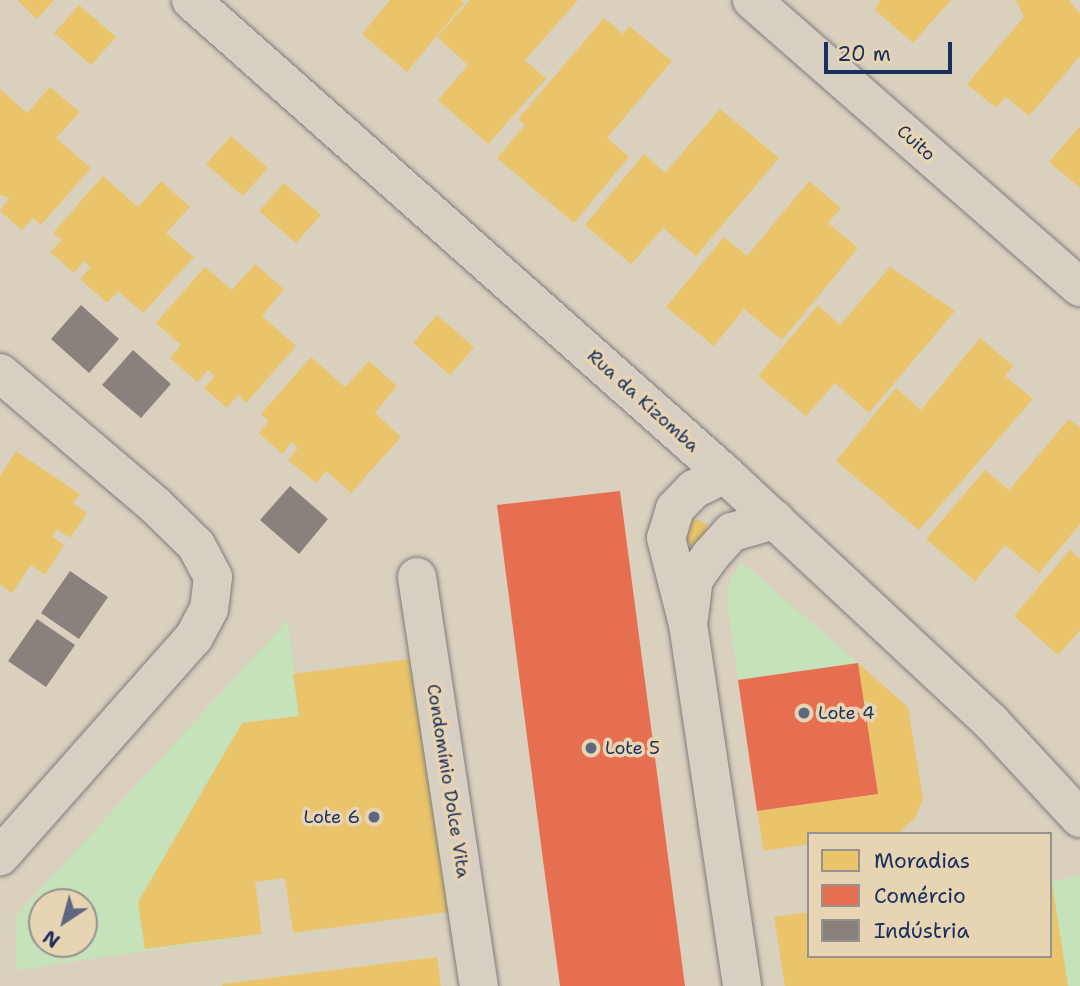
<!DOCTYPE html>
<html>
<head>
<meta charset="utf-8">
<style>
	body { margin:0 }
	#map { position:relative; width:1080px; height:986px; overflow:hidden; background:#dad0be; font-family:"Shantell Sans",sans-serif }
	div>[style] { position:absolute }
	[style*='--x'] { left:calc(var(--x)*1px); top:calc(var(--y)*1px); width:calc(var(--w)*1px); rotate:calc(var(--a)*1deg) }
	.green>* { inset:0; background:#c5e2ba }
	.homes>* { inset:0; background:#e9c46a }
	.round { border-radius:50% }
	.shops>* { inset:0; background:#e76f51 }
	.industry>* { inset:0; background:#8a817c }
	.roads { filter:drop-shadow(0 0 2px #7d7c7d) drop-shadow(0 0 2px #7d7c7d) }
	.minor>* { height:38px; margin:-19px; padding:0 19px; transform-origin:19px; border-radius:19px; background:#d6cfc2 }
	.major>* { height:38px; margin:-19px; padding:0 19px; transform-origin:19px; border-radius:19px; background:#d6cfc2 }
	.dots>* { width:19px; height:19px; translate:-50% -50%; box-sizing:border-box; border:4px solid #e6d4b2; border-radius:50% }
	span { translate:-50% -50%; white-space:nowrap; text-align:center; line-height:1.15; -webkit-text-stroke:7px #e6d4b2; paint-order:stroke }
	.street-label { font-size:18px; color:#1b2f5e }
	.poi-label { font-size:18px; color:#1b2f5e }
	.left { translate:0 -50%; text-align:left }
	.right { translate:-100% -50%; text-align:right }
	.legend { position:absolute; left:807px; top:832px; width:245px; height:126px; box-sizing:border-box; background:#e6d4b2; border:2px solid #959290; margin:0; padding:9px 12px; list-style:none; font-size:21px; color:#1b2f5e }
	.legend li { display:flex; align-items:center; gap:14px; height:35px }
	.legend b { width:35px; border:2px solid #959290 }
	.north { position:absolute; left:28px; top:888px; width:70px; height:70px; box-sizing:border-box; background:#e6d4b2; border:2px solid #959290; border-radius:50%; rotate:216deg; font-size:19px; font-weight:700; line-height:28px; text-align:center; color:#1b2f5e }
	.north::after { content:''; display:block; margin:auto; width:24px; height:32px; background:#5e6780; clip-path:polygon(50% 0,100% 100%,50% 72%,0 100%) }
	.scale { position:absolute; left:824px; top:42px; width:128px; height:32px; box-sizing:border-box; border:4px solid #1b2f5e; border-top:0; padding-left:9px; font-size:21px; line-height:24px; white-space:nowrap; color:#1b2f5e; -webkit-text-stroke:5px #e6d4b2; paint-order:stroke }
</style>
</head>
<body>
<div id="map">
	<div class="green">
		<i style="clip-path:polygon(742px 562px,858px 663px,738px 680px,727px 602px,730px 579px)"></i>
		<i style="clip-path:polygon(evenodd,288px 620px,299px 716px,263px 720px,285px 878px,255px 882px,262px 934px,17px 970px,15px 917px,288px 620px,42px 902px,84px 902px,84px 944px,42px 944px,42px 902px)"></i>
		<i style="clip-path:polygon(1080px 876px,1080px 986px,1068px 986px,1051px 881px)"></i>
	</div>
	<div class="homes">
		<i style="clip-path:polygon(17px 0,54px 0,37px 19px)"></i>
		<i style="clip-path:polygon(390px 0,461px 0,464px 3px,407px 72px,362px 34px)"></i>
		<i style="clip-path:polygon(470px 0,578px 0,525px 60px,546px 79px,488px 144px,438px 100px,468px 65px,437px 37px)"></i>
		<i style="clip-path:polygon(951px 0,913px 43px,875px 10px,880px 0)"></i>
		<i style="clip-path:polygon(1016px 0,1069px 0,1080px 14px,1080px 56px,1029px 116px,1006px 97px,996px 108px,967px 84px,1024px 17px)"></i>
		<i style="clip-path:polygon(79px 5px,116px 37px,91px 65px,54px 33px)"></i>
		<i style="clip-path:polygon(604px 18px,623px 34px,629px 26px,672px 61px,607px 138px,629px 157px,574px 223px,497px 158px,525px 125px,518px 119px)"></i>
		<i style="clip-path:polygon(50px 87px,80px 112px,56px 138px,91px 168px,41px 225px,33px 218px,22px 230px,0 211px,9px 198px,0 195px,0 89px,27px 113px)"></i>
		<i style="clip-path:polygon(720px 109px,779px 158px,696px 256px,663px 228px,631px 264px,585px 225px,644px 154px,665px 173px)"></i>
		<i style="clip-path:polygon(1080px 126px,1080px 188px,1049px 162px)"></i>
		<i style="clip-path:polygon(231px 136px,268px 168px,243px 196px,206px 164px)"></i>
		<i style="clip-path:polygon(103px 176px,138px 207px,161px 181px,190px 207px,166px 233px,194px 257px,143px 313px,118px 291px,107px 303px,80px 279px,91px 267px,84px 261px,74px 273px,50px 252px,62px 240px,53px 233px)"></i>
		<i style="clip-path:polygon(809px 181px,841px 208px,828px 223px,858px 248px,782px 340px,744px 309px,714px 346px,666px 307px,724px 237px,747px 256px)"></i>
		<i style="clip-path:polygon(284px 183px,321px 215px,296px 243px,259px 211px)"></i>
		<i style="clip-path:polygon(255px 264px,284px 289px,262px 316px,296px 346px,246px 403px,238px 395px,227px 408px,204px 388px,215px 376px,208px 370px,197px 382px,170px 358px,181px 345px,156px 323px,205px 267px,232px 290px)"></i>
		<i style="clip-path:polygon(890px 267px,955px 311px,869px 413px,835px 383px,806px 416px,758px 376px,818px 305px,840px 325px)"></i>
		<i style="clip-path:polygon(437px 315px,474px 347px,450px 375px,413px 343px)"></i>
		<i style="clip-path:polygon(980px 338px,1013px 366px,1005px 376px,1033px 399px,919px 530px,836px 461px,896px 388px,921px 410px)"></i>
		<i style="clip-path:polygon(311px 357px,345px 387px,369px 361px,397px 386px,375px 413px,401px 437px,351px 493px,326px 471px,316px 483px,288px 460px,298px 448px,292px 442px,282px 454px,259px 433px,269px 421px,261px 414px)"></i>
		<i style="clip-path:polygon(1069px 419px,1080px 428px,1080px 524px,1039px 573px,1005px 545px,975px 581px,926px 539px,985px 470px,1009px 490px)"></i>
		<i style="clip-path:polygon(16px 451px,80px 494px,73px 503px,87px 513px,70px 538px,57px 529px,52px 536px,64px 545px,45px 575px,31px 565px,12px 593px,0 584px,0 476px)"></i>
		<i class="round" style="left:683px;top:520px;width:26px;height:26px"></i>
		<i style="clip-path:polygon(1070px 550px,1080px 559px,1080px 630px,1058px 655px,1014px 616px)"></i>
		<i style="clip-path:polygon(409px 659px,449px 912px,293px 933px,285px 878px,255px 882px,262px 934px,145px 949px,138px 902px,242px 723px,299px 716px,293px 674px)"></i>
		<i style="clip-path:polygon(858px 663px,908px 707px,923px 798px,916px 817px,900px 832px,809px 834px,809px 844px,764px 851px,757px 811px,878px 794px)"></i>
		<i style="clip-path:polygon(1052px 883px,1068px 986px,785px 986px,774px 917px,809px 912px,809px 956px,1050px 956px)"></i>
		<i style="clip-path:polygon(437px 957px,441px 986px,222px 986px,222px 984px)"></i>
	</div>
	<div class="shops">
		<i style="clip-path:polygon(620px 491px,685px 986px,560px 986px,543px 860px,497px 505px)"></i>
		<i style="clip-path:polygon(858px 663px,878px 794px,757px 811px,738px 680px)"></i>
	</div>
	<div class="industry">
		<i style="clip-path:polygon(81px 305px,119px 339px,89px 373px,51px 339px)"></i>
		<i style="clip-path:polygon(133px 350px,171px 384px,141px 418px,102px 385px)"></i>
		<i style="clip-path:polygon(290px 486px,328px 519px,299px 554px,260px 520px)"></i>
		<i style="clip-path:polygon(70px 571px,108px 597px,79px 639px,41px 613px)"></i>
		<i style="clip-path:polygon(37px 619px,75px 645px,46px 687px,8px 661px)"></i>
	</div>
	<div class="roads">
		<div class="minor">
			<i style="--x:752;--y:0;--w:436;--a:41.2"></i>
			<i style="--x:0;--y:373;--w:204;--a:40.4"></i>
			<i style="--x:155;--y:505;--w:57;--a:44.3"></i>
			<i style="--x:196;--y:545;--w:36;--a:62"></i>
			<i style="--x:213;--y:577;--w:32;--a:97"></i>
			<i style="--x:209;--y:609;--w:32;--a:118"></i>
			<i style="--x:194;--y:637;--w:293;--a:131.5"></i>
			<i style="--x:725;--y:474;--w:34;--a:154"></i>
			<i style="--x:694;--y:489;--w:28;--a:134"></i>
			<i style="--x:675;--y:509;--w:30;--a:107"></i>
			<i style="--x:666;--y:538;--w:89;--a:75.7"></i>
			<i style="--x:688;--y:624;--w:366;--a:81.5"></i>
			<i style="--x:417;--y:577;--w:414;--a:81.4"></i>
			<i style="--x:689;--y:618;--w:39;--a:-83"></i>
			<i style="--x:694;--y:579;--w:29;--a:-55"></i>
			<i style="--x:711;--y:555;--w:31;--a:-48"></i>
			<i style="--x:732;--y:532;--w:45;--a:-15.6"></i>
		</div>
		<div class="major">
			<i style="--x:191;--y:0;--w:714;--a:41.59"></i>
			<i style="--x:725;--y:474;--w:364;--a:43"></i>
			<i style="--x:991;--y:722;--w:131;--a:47.2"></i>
		</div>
	</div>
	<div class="dots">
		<i style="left:804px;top:713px;background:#5e6780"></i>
		<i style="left:591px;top:748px;background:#5e6780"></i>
		<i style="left:374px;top:817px;background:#5e6780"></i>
	</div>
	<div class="street-label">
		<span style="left:916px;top:143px;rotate:41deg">Cuito</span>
		<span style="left:643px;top:401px;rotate:42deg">Rua da Kizomba</span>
		<span style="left:448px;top:781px;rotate:81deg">Condomínio Dolce Vita</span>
	</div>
	<div class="poi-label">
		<span class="left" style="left:818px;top:713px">Lote 4</span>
		<span class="left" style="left:605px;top:748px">Lote 5</span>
		<span class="right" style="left:360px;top:817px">Lote 6</span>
	</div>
	<ul class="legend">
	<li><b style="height:19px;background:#e9c46a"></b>Moradias</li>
	<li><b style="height:19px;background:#e76f51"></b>Comércio</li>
	<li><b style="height:19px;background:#8a817c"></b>Indústria</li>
	</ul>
	<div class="north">N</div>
	<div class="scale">20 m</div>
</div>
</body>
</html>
